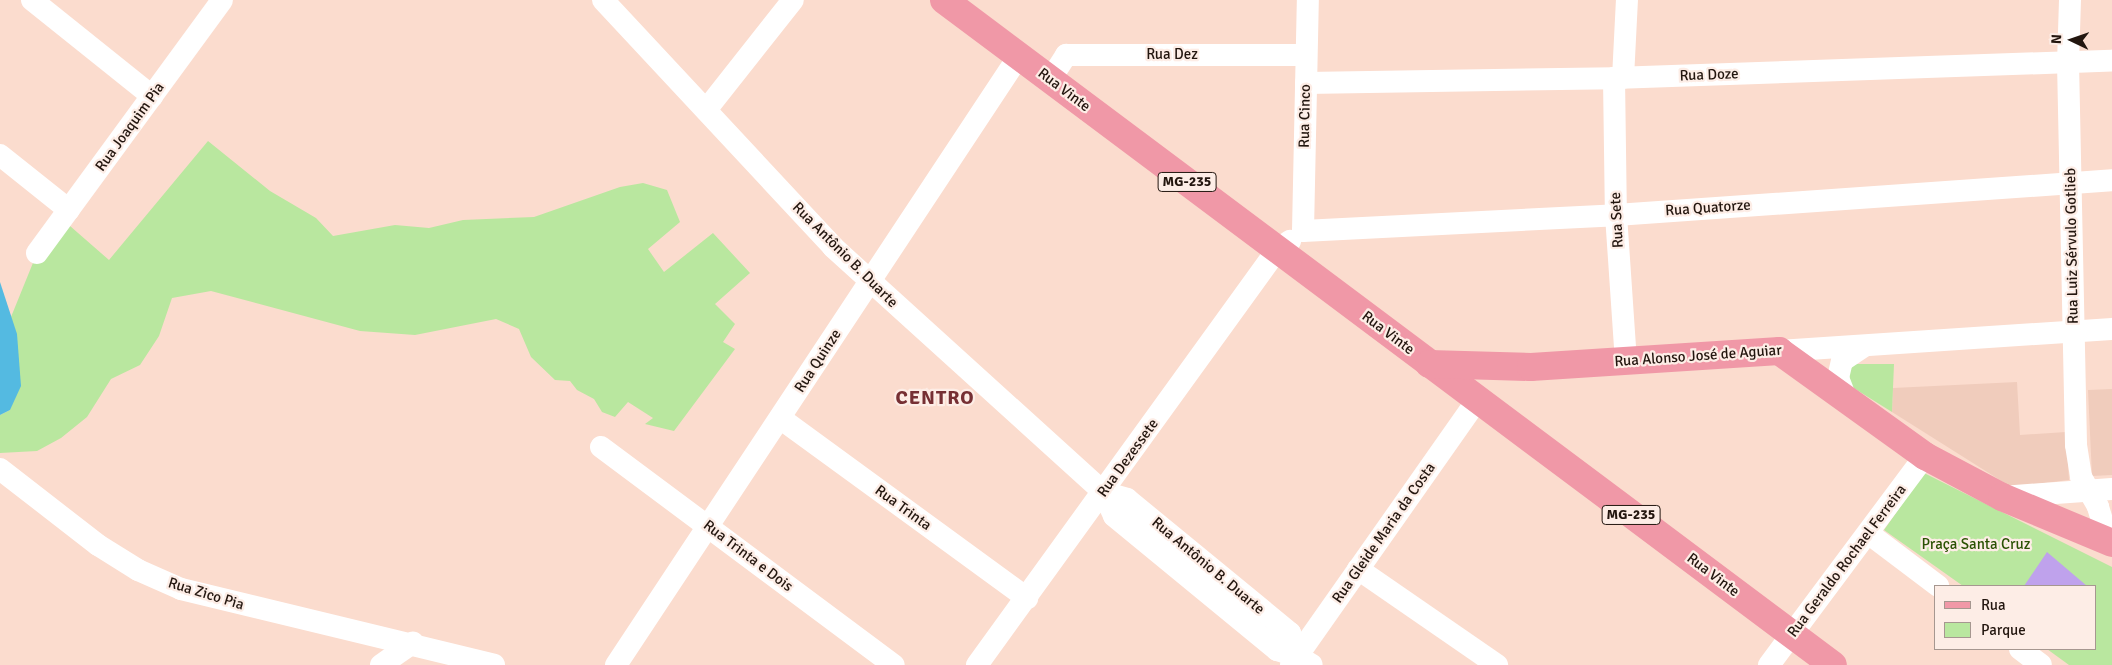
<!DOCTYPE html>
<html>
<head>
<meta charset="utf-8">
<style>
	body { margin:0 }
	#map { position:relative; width:2112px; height:665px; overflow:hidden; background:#fbdcce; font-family:Signika,sans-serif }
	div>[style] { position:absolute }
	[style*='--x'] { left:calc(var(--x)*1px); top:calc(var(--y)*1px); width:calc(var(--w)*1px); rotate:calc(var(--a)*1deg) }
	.built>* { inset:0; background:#f0ccbc }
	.green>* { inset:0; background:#b9e79f }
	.water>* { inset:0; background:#54bae1 }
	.building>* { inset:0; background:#bfa2ec }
	.minor>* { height:22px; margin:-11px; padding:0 11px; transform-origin:11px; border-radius:11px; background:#fff }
	.major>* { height:28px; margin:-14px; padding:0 14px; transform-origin:14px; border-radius:14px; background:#f098a7 }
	span { translate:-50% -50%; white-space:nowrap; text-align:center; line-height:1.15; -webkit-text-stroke:4.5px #fdede6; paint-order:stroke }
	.shield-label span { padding:1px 4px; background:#fdede6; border:1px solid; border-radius:4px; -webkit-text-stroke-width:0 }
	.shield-label { font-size:14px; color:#23160f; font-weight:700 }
	.street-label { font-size:15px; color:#23160f }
	.park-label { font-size:15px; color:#2a5203 }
	.district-label { font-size:20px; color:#762f33; font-weight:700; letter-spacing:1px }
	.legend { position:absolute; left:1934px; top:585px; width:162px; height:65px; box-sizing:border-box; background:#fdede6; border:1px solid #a69790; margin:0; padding:6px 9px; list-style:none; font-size:15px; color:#23160f }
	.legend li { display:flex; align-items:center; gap:10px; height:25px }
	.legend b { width:25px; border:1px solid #a69790 }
	.north { position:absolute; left:2047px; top:15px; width:50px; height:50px; -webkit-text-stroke:4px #fdede6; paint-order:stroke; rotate:273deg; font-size:14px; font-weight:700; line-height:20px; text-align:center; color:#23160f }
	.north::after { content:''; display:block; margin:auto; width:18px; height:22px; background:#23160f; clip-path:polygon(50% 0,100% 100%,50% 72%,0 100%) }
</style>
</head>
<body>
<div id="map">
	<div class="built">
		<i style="clip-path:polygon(2017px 382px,2020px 435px,2066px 432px,2069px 480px,2011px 487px,1892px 412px,1893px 388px)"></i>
		<i style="clip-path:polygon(2112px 389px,2112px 475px,2092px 476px,2088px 390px)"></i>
	</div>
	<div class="green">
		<i style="clip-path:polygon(208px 141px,270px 191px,316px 218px,333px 236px,395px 225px,429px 228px,463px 220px,534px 217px,620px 187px,643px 183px,667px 190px,680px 222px,648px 249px,664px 272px,713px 233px,750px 273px,715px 304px,735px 324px,723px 342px,735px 349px,674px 431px,645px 424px,653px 418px,628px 402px,615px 417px,602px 412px,594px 399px,577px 390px,570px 381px,555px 380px,531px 357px,519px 329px,496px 319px,415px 335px,360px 331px,211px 291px,172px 298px,159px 336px,140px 365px,111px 379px,87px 417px,61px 438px,37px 451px,0 453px,0 415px,10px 410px,11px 317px,37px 253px,62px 219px,109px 260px)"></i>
		<i style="clip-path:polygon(1845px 364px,1894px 364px,1892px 412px,1844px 382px)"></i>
		<i style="clip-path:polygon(1924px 473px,2112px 567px,2112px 665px,2069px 665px,2047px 649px,2096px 649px,2096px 586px,1963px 586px,1884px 530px)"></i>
	</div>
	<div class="water">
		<i style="clip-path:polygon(0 282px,17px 334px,21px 386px,10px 410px,0 415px)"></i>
	</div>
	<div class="building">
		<i style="clip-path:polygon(2047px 552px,2087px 586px,2024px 586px)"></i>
	</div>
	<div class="minor">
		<i style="--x:32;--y:0;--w:154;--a:38.7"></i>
		<i style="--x:603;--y:0;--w:338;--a:47"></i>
		<i style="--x:833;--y:247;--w:365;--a:42.2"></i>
		<i style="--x:1103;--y:492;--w:26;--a:65"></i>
		<i style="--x:1114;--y:516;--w:211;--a:39.4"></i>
		<i style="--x:1277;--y:650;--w:21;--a:17"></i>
		<i style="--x:1297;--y:656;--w:17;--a:31"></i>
		<i style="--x:2070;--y:0;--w:62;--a:91.8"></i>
		<i style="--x:2068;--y:62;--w:383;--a:88.8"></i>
		<i style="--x:2076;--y:445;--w:32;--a:81"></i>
		<i style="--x:2081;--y:477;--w:34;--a:60"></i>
		<i style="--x:2098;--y:507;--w:37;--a:73"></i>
		<i style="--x:1614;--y:78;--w:137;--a:89.2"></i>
		<i style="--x:1616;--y:215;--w:146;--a:86.1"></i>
		<i style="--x:1623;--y:78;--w:78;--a:-87.1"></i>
		<i style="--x:1050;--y:80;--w:30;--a:-57"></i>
		<i style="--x:1066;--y:55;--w:240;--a:0"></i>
		<i style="--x:1306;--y:83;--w:308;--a:-0.9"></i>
		<i style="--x:1614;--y:78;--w:498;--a:-2"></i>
		<i style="--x:706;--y:110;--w:140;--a:-51.7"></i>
		<i style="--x:0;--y:155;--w:88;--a:38.6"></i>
		<i style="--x:1303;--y:231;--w:313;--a:-2.9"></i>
		<i style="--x:1616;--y:215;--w:497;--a:-4"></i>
		<i style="--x:1303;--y:231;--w:231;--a:-88.8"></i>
		<i style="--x:37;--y:253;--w:313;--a:-53.8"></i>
		<i style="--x:1779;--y:351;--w:334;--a:-3.8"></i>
		<i style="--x:1845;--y:396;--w:19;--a:-111"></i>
		<i style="--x:1838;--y:378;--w:17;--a:-77"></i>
		<i style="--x:1842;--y:361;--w:27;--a:-34"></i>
		<i style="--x:780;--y:418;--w:306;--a:36.1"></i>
		<i style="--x:601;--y:447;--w:365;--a:36.7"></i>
		<i style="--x:0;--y:469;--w:124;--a:37.8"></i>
		<i style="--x:98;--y:545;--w:47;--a:32"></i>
		<i style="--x:138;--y:570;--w:47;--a:23.8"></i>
		<i style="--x:181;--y:589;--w:322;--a:13.6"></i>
		<i style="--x:1103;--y:492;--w:25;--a:16"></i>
		<i style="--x:1127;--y:499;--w:211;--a:39.4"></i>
		<i style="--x:1290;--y:633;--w:24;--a:73"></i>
		<i style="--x:2002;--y:497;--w:110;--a:-4.2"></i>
		<i style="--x:1868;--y:533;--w:88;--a:37.1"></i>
		<i style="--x:1358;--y:569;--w:169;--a:34.6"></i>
		<i style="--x:2020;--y:649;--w:26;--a:37"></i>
		<i style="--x:381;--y:665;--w:39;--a:-35"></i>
		<i style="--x:616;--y:665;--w:730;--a:-56.51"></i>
		<i style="--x:977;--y:665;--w:512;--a:-54.14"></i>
		<i style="--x:1277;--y:250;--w:16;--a:-35"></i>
		<i style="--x:1291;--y:665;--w:324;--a:-54.9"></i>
		<i style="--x:1769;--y:665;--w:261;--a:-53.3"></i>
	</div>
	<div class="major">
		<i style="--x:944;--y:0;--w:1110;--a:36.8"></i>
		<i style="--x:1429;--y:364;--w:102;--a:1.7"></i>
		<i style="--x:1531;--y:367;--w:249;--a:-3.7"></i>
		<i style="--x:1779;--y:351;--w:180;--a:35.7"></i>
		<i style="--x:1925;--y:456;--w:87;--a:28"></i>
		<i style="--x:2002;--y:497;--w:119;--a:22.7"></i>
	</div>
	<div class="shield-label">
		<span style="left:1187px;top:182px">MG-235</span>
		<span style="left:1631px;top:515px">MG-235</span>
	</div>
	<div class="street-label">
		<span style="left:1172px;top:55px">Rua Dez</span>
		<span style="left:1709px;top:75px;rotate:-2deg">Rua Doze</span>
		<span style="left:1064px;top:90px;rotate:37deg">Rua Vinte</span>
		<span style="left:1305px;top:116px;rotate:-89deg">Rua Cinco</span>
		<span style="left:130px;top:127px;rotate:-54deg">Rua Joaquim Pia</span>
		<span style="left:1708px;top:208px;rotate:-4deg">Rua Quatorze</span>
		<span style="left:1617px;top:220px;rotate:-93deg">Rua Sete</span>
		<span style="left:2072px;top:246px;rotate:-91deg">Rua Luiz Sérvulo Gotlieb</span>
		<span style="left:845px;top:255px;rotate:45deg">Rua Antônio B. Duarte</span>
		<span style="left:1388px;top:333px;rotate:37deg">Rua Vinte</span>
		<span style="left:1698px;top:356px;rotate:-4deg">Rua Alonso José de Aguiar</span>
		<span style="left:818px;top:361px;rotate:-57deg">Rua Quinze</span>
		<span style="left:1128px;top:458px;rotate:-54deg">Rua Dezessete</span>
		<span style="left:903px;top:508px;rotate:36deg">Rua Trinta</span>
		<span style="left:1384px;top:533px;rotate:-55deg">Rua Gleide Maria da Costa</span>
		<span style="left:748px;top:556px;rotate:37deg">Rua Trinta e Dois</span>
		<span style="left:1847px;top:561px;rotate:-53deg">Rua Geraldo Rochael Ferreira</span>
		<span style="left:1208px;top:566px;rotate:40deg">Rua Antônio B. Duarte</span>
		<span style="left:1713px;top:575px;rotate:37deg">Rua Vinte</span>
		<span style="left:206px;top:594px;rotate:17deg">Rua Zico Pia</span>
	</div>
	<div class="park-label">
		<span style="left:1976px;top:545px">Praça Santa Cruz</span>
	</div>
	<div class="district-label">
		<span style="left:935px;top:397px">CENTRO</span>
	</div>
	<ul class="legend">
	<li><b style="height:6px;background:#f098a7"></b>Rua</li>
	<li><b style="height:14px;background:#b9e79f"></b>Parque</li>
	</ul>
	<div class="north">N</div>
</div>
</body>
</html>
